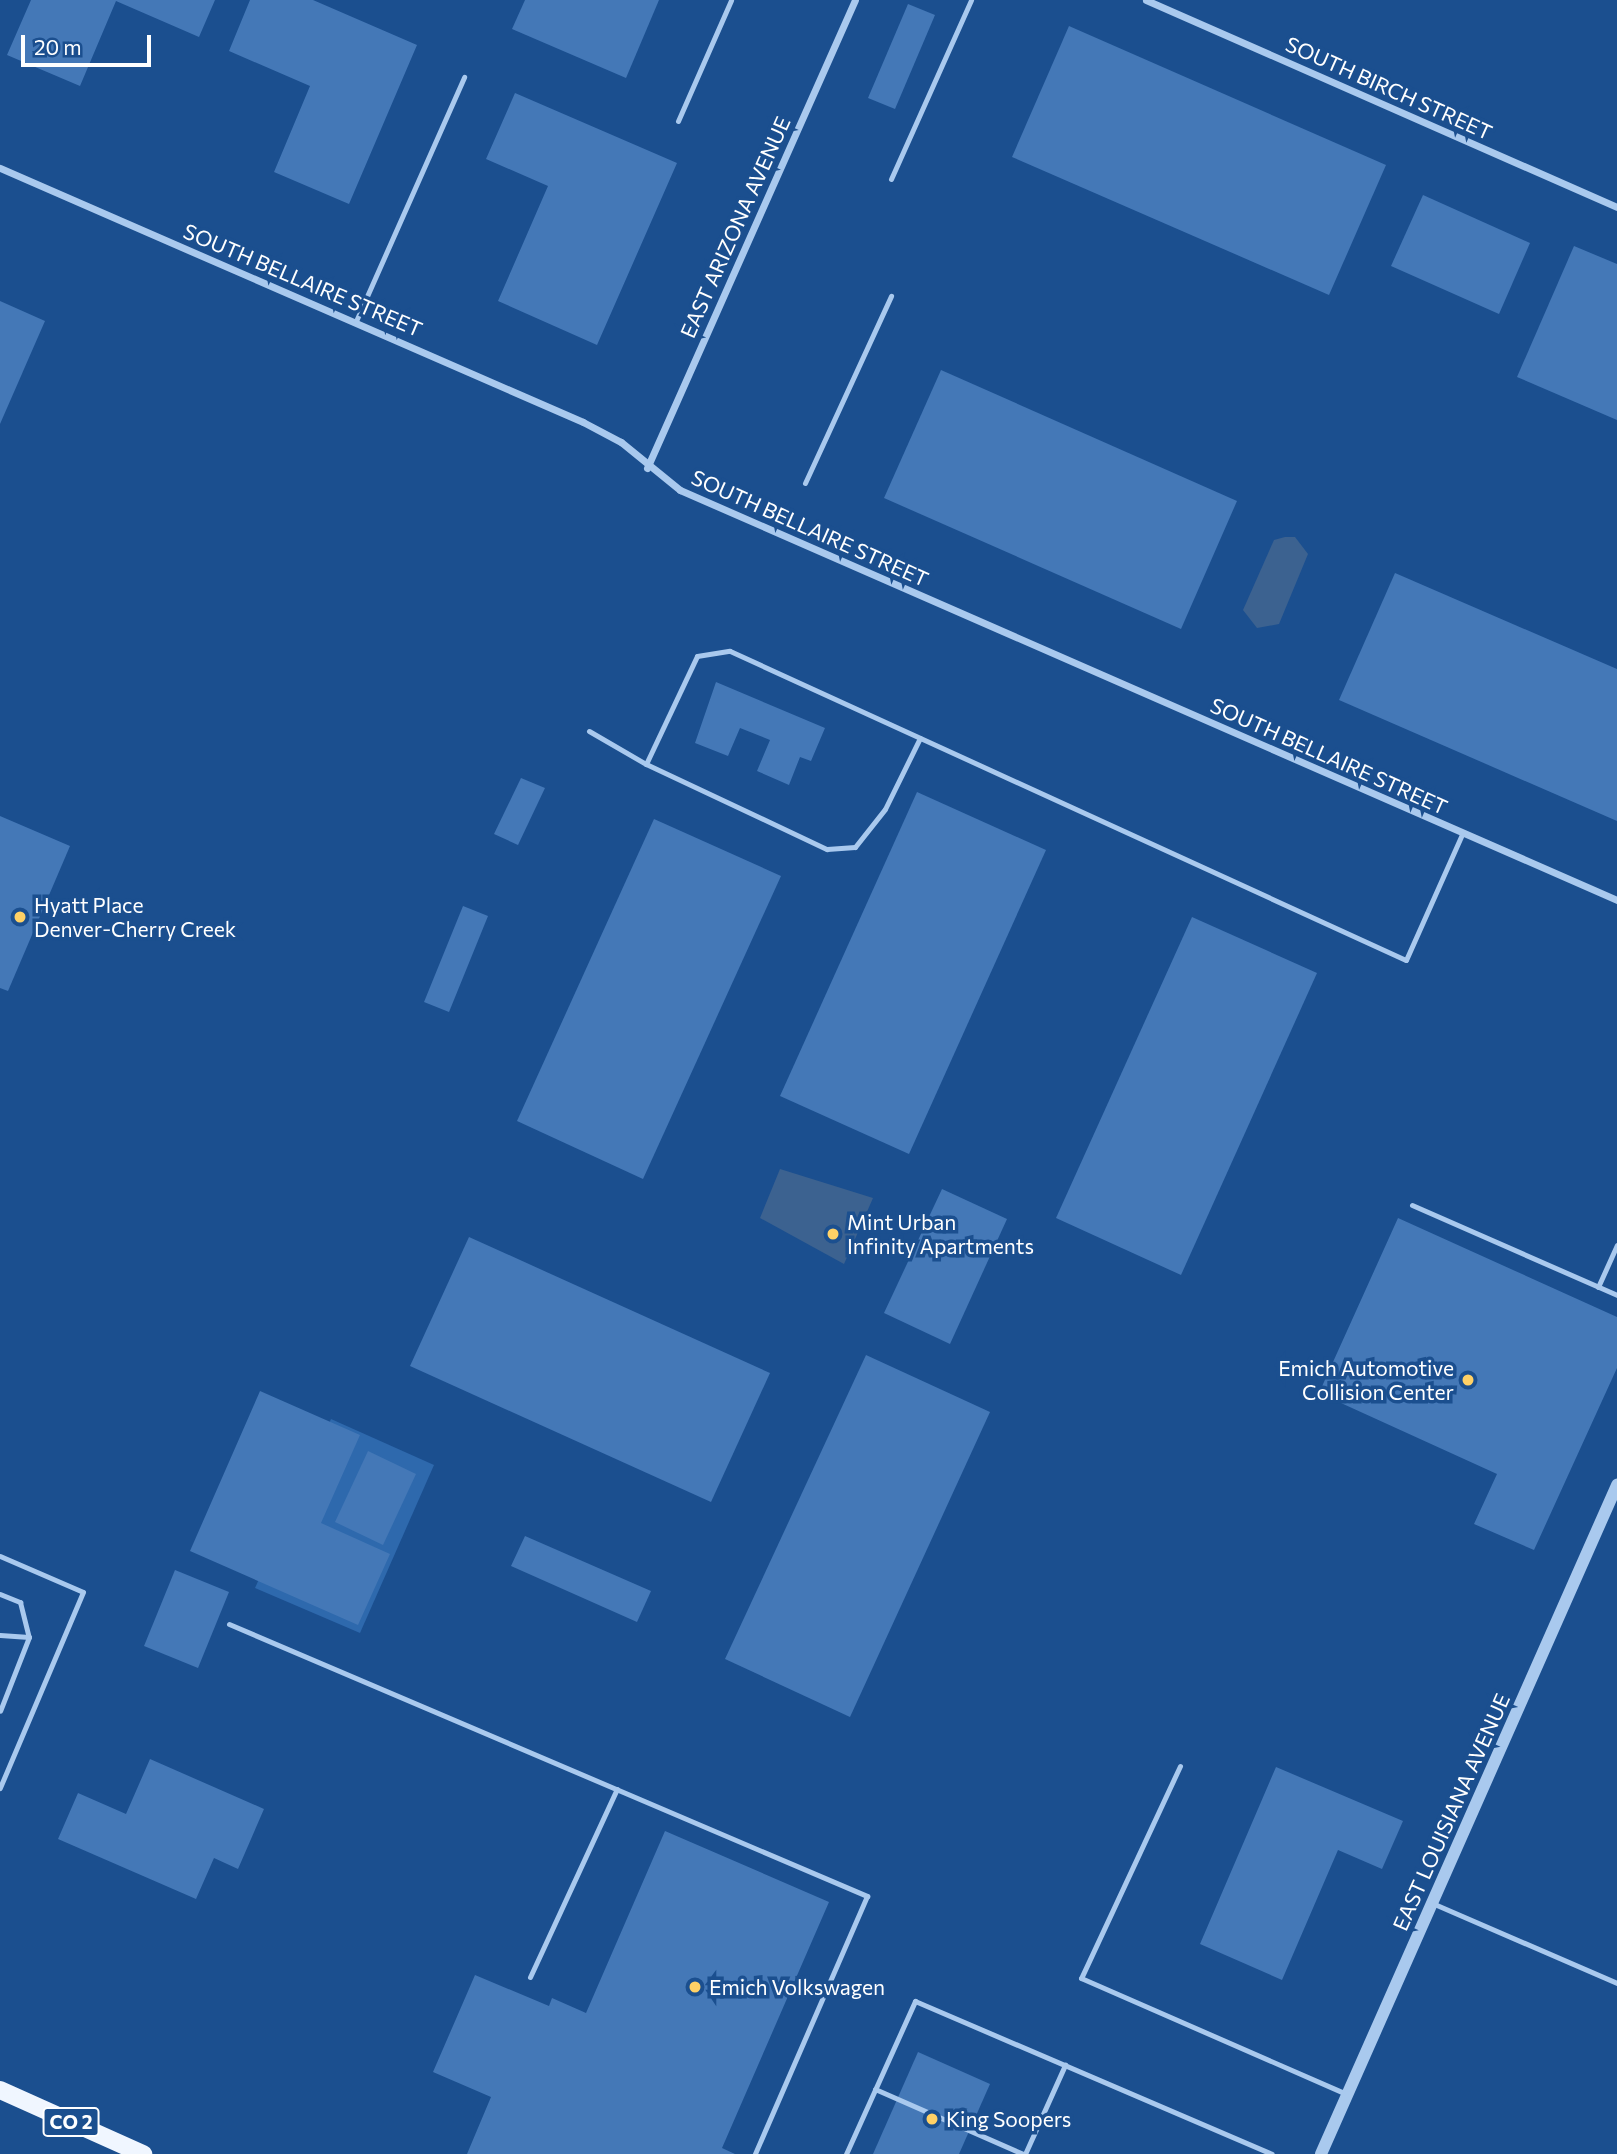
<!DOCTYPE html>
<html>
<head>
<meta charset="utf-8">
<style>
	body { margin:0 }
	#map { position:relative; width:1617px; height:2154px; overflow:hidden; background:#1b4f8f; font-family:Commissioner,sans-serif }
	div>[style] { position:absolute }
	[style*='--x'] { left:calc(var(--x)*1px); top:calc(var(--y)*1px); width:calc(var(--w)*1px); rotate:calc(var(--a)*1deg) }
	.green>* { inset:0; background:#2e69ad }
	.water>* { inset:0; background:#3c6290 }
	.building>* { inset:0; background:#4478b7 }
	.service>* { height:5px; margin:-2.5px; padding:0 2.5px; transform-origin:2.5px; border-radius:2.5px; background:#a9c9ee }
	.minor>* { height:7px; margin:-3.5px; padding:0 3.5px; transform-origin:3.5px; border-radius:3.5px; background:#a9c9ee }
	.tertiary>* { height:12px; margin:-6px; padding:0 6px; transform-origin:6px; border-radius:6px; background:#a9c9ee }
	.primary>* { height:18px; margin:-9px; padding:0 9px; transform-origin:9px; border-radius:9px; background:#f0f6ff }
	.dots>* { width:19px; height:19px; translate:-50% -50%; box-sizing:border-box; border:4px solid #1b4f8f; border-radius:50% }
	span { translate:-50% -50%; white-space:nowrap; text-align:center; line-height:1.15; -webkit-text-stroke:7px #1b4f8f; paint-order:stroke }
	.shield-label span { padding:2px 5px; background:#1b4f8f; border:2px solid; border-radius:5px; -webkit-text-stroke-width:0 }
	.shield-label { font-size:19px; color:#fff; font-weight:700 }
	.street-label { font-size:21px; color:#fff }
	.poi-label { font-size:21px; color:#fff }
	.left { translate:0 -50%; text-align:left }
	.right { translate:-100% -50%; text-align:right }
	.scale { position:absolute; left:21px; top:35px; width:130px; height:32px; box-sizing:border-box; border:4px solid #fff; border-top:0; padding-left:9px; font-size:21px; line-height:24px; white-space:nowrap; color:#fff; -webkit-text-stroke:5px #1b4f8f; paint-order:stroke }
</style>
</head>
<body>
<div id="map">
	<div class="green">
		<i style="clip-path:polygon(331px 1419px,434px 1465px,360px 1633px,255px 1588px)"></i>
	</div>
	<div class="water">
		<i style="clip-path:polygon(1285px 537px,1295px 537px,1308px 554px,1279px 624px,1257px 628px,1243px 610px,1274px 540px)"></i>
		<i style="clip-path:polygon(780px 1169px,873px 1198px,844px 1264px,760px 1218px)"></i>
	</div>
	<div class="building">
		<i style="clip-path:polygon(31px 0,215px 0,199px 37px,116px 1px,80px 86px,7px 55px)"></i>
		<i style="clip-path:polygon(250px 0,313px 0,417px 45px,349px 204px,274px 172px,310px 86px,229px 51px)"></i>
		<i style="clip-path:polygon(525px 0,659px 0,626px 78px,512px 29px)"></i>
		<i style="clip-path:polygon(908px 4px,935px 15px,895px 109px,868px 98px)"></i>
		<i style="clip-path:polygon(1069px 26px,1386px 165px,1329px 295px,1012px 157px)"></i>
		<i style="clip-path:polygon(515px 93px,677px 163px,597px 345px,498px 301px,548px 186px,486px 159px)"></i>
		<i style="clip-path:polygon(1423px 195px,1530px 243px,1499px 314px,1391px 266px)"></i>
		<i style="clip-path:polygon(1574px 246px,1617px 264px,1617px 420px,1517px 377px)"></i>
		<i style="clip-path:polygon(0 301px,45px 321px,0 424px)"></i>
		<i style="clip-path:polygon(941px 370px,1237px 501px,1181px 629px,884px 498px)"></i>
		<i style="clip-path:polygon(1395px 573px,1617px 669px,1617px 821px,1339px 700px)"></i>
		<i style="clip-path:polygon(716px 682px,825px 728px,811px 761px,800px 757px,789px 785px,757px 771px,770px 740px,740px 728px,728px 756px,695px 743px)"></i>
		<i style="clip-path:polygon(521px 778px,545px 788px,518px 845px,494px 834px)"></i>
		<i style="clip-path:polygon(917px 792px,1046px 850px,909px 1154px,780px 1096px)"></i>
		<i style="clip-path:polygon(0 816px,70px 846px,8px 991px,0 988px)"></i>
		<i style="clip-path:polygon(654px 819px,781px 876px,643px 1179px,517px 1121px)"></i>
		<i style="clip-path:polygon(463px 906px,488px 916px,449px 1012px,424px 1002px)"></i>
		<i style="clip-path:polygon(1192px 917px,1317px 973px,1181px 1275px,1056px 1218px)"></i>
		<i style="clip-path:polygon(942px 1189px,1007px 1219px,950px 1344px,884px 1313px)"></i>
		<i style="clip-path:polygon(1398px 1218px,1617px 1317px,1617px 1368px,1534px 1550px,1474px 1524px,1497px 1474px,1319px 1393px)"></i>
		<i style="clip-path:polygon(469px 1237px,770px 1373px,711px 1502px,410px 1366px)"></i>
		<i style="clip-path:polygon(866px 1355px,990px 1412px,850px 1717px,725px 1659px)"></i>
		<i style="clip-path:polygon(260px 1391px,360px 1435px,321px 1523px,390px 1554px,358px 1625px,190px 1551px)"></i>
		<i style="clip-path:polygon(368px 1451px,416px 1474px,383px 1545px,335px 1522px)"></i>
		<i style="clip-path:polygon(525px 1536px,651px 1591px,637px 1622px,511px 1566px)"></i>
		<i style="clip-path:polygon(175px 1570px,229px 1592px,198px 1668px,144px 1646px)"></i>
		<i style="clip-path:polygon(150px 1759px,264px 1809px,238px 1869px,214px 1858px,196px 1899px,58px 1839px,78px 1793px,126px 1814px)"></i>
		<i style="clip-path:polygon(1276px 1767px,1403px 1821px,1382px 1869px,1338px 1850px,1282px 1980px,1200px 1944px)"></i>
		<i style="clip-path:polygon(665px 1831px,829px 1902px,722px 2148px,735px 2154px,467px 2154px,491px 2097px,433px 2072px,475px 1975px,549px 2006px,552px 1998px,586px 2013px)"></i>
		<i style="clip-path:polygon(918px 2052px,990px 2084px,959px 2154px,873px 2154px)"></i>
	</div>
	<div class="service">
		<i style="--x:678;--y:121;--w:132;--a:-66.3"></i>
		<i style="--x:891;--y:179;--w:196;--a:-65.9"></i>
		<i style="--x:356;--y:321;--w:267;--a:-66.1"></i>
		<i style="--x:805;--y:483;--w:206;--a:-65.3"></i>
		<i style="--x:589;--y:731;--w:66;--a:30.1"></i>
		<i style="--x:646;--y:764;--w:119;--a:-64.7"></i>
		<i style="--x:697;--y:656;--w:33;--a:-9"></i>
		<i style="--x:730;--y:651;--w:743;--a:24.57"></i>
		<i style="--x:1406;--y:960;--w:138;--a:-66"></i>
		<i style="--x:646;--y:764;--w:200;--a:25.2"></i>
		<i style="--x:827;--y:849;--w:28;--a:-4"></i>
		<i style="--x:855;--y:847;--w:48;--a:-51.7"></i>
		<i style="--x:885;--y:809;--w:79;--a:-63.8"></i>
		<i style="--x:1412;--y:1205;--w:224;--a:23.7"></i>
		<i style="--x:1598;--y:1287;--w:46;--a:-65.7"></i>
		<i style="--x:0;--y:1556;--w:90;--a:23.4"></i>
		<i style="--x:83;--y:1592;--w:213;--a:113"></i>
		<i style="--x:0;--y:1594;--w:22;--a:22"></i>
		<i style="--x:20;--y:1602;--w:36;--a:76"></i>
		<i style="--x:29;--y:1637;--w:79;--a:111.4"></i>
		<i style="--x:229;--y:1624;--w:694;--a:23.09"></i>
		<i style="--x:867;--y:1896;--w:281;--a:113.5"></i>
		<i style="--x:0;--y:1635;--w:29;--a:4"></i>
		<i style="--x:1180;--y:1766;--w:234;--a:115"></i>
		<i style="--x:1081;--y:1978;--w:290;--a:23.6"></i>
		<i style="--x:1432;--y:1903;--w:202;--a:23.4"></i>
		<i style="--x:530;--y:1977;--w:207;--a:-65.2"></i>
		<i style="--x:875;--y:2089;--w:162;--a:23.7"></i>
		<i style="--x:846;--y:2154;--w:168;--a:-65.7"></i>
		<i style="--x:915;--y:2001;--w:388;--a:23.2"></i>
		<i style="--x:1025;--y:2154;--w:98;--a:-65.8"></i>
	</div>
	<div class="minor">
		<i style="--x:1146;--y:0;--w:514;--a:23.73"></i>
		<i style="--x:0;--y:168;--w:636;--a:23.54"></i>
		<i style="--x:583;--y:422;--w:43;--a:27.8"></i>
		<i style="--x:621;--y:442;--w:76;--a:39.1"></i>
		<i style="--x:680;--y:490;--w:1023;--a:23.63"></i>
		<i style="--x:647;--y:468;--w:512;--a:-66.04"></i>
	</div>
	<div class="tertiary">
		<i style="--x:1321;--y:2154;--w:732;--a:-66.13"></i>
	</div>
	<div class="primary">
		<i style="--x:0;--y:2090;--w:157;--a:24.1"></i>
	</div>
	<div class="dots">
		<i style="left:20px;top:917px;background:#ffd166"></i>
		<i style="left:833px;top:1234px;background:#ffd166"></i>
		<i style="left:1468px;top:1380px;background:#ffd166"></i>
		<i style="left:695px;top:1987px;background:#ffd166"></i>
		<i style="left:932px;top:2119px;background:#ffd166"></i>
	</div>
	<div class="shield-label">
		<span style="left:71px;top:2122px">CO 2</span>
	</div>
	<div class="street-label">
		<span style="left:1389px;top:88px;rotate:24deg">SOUTH BIRCH STREET</span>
		<span style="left:735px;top:227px;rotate:-66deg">EAST ARIZONA AVENUE</span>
		<span style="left:303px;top:280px;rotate:23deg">SOUTH BELLAIRE STREET</span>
		<span style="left:810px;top:528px;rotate:24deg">SOUTH BELLAIRE STREET</span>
		<span style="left:1329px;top:756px;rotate:24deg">SOUTH BELLAIRE STREET</span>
		<span style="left:1451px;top:1812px;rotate:-66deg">EAST LOUISIANA AVENUE</span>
	</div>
	<div class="poi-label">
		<span class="left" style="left:34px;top:917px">Hyatt Place<br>Denver-Cherry Creek</span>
		<span class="left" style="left:847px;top:1234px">Mint Urban<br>Infinity Apartments</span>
		<span class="right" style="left:1454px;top:1380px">Emich Automotive<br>Collision Center</span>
		<span class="left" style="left:709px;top:1987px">Emich Volkswagen</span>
		<span class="left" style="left:946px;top:2119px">King Soopers</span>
	</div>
	<div class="scale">20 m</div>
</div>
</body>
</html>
